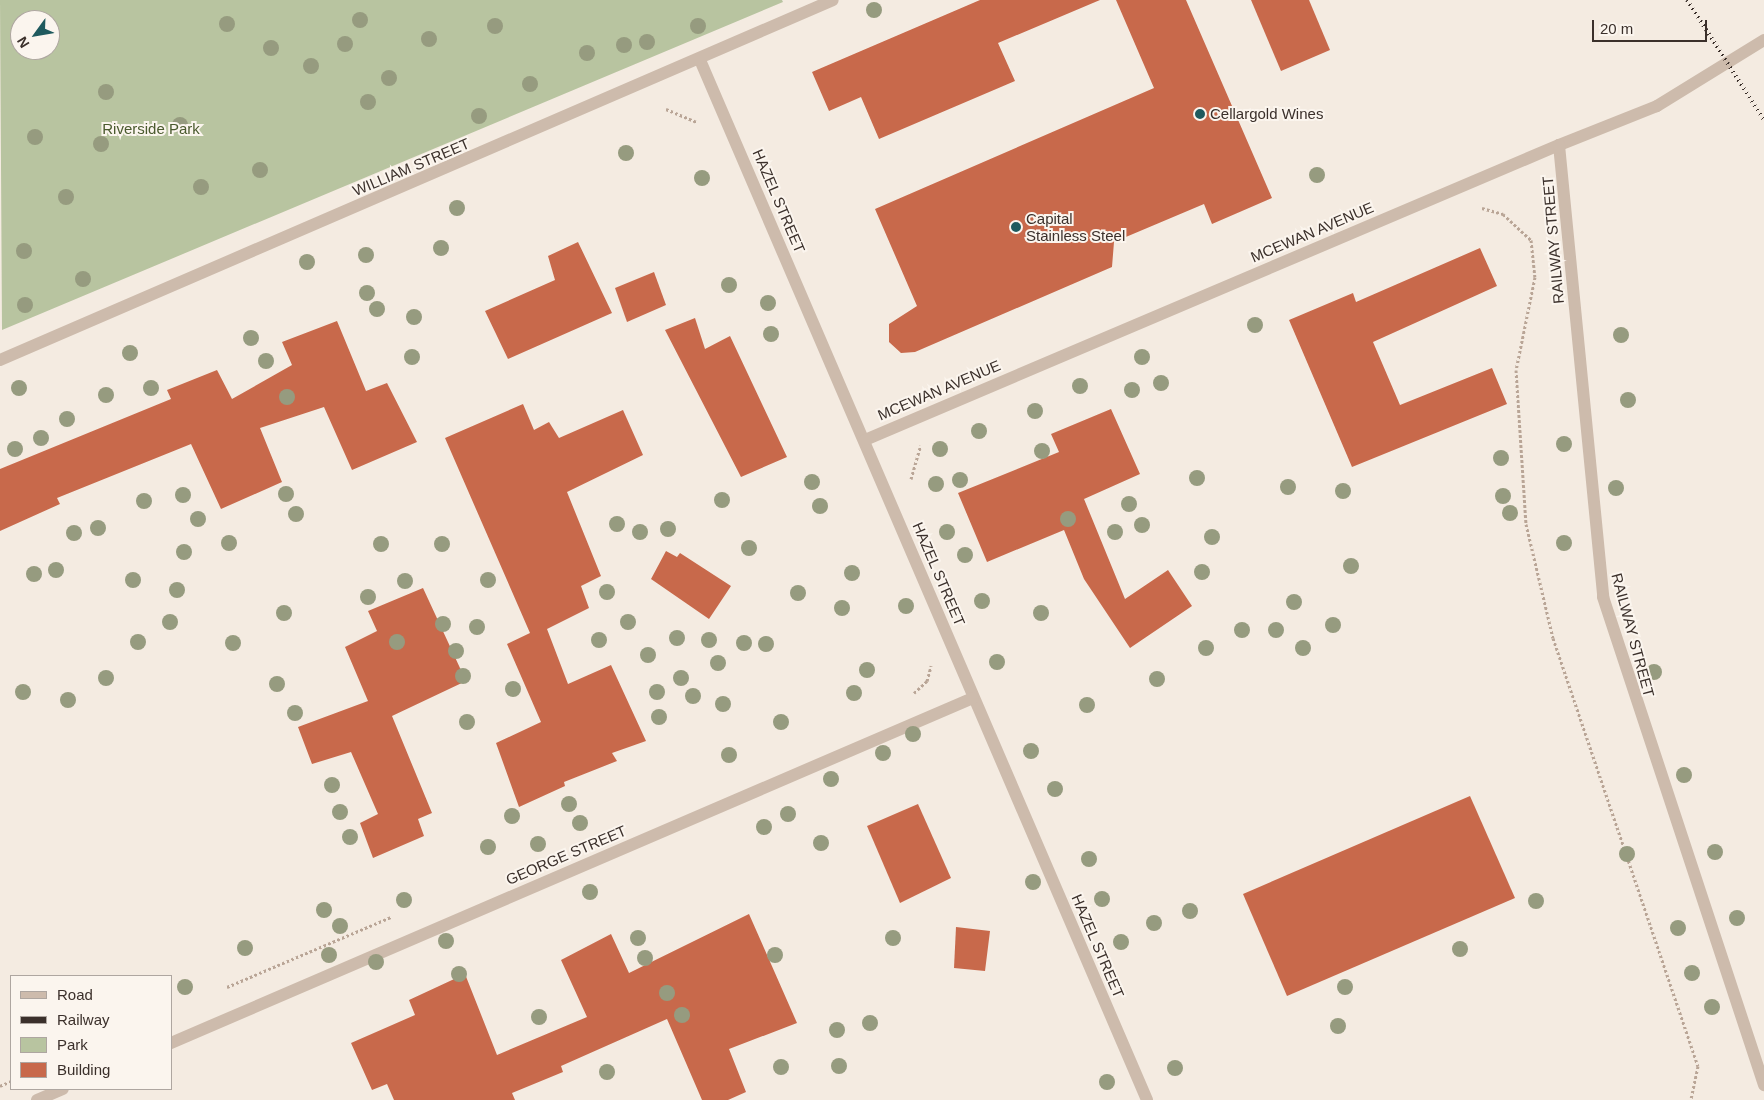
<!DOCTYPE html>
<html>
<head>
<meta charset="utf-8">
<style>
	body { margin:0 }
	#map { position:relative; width:1764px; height:1100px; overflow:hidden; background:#f4ebe1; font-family:Arial,sans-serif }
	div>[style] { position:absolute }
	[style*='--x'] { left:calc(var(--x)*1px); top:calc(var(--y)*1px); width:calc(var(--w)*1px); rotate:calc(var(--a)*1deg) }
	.green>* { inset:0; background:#b8c4a0 }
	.building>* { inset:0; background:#c8694b }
	.path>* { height:3px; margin-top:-1.5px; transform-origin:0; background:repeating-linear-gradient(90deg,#b9a596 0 2.5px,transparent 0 5px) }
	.minor>* { height:12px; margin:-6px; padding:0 6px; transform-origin:6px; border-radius:6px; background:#cdbbac }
	.tertiary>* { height:12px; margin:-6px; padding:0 6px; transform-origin:6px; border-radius:6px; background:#cdbbac }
	.rail>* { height:4px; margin-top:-2px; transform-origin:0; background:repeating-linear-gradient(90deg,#3b302b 0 1px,transparent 0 5px) }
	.trees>* { width:16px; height:16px; margin:-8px; border-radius:50%; background:#969b7f }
	.dots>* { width:14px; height:14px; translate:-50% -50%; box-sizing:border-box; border:2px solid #fbf5ee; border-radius:50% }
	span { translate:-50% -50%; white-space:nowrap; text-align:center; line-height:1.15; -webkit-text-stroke:4px #fbf5ee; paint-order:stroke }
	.poi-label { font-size:15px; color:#3b302b }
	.left { translate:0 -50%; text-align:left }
	.park-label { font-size:15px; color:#4a5a2e }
	.street-label { font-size:15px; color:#3b302b }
	.legend { position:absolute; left:10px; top:975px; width:162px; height:115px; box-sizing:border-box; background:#fbf5ee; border:1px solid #aea6a0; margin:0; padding:6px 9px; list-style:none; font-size:15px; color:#3b302b }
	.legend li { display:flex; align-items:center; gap:10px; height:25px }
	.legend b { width:25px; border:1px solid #aea6a0 }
	.north { position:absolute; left:10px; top:10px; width:50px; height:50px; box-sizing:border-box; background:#fbf5ee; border:1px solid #aea6a0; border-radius:50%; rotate:238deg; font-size:14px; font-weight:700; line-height:20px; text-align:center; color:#3b302b }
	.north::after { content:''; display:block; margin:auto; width:18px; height:22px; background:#1f5a5e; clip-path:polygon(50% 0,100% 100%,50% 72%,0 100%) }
	.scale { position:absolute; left:1592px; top:20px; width:115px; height:22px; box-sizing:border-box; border:2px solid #3b302b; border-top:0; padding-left:6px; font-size:15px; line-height:18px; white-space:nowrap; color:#3b302b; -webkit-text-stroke:4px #fbf5ee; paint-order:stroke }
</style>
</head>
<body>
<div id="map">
	<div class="green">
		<i style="clip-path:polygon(evenodd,0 0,782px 0,783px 2px,2px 330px,0 0,20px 20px,50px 20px,50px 50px,20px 50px,20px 20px)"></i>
	</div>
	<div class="building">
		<i style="clip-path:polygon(980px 0,1100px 0,998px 43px,1015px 81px,879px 139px,861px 97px,829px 111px,812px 72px)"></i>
		<i style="clip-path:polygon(1116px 0,1186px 0,1272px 198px,1212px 224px,1204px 204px,1114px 242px,1112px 267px,915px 352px,901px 353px,889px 342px,889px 324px,917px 306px,875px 209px,1154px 88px)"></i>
		<i style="clip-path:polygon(1251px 0,1309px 0,1330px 50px,1281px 71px)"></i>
		<i style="clip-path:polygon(578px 242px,612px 313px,508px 359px,485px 311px,555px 280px,548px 256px)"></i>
		<i style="clip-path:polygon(1480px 248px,1497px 286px,1373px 342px,1400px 405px,1492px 368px,1507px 404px,1352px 467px,1289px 320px,1353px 293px,1356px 302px)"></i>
		<i style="clip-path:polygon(654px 272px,666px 305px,627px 322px,615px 288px)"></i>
		<i style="clip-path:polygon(695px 318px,705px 349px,730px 336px,787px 457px,741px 477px,665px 330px)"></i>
		<i style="clip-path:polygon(337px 321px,366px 391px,387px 383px,417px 442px,352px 470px,324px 407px,260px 428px,282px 482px,221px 509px,191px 444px,57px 498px,60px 504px,0 531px,0 469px,171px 399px,167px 390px,217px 370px,232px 399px,292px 365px,282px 342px)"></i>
		<i style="clip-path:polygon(523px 404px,534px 430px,549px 422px,559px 438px,623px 410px,643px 455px,567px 492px,601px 576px,581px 586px,589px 608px,547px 629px,568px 684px,611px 665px,646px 741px,612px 753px,617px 761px,564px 782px,565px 786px,519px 807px,496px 743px,541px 722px,507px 644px,530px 633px,445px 438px)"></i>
		<i style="clip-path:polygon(1111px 409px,1140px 474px,1084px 499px,1125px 599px,1168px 570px,1192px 606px,1130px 648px,1084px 579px,1064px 530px,987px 562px,958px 493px,1059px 452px,1051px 434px)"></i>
		<i style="clip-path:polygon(666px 551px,677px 557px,680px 553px,731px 586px,709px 619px,651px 579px)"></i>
		<i style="clip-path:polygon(423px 588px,466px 681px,392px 716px,432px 813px,418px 819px,424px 836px,373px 858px,360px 823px,378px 814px,351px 752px,312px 764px,298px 727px,368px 701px,345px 647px,377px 631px,368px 611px)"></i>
		<i style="clip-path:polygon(1470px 796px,1515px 898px,1287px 996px,1243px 894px)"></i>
		<i style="clip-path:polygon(918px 804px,951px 878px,900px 903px,867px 826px)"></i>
		<i style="clip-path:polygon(749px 914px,797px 1023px,729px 1049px,746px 1092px,728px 1100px,702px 1100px,667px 1019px,561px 1066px,563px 1072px,512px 1093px,515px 1100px,394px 1100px,387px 1084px,372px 1090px,351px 1043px,415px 1015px,409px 1000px,465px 974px,497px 1055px,587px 1017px,561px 960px,611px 934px,629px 973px)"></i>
		<i style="clip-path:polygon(956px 927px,990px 931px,985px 971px,954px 968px)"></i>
	</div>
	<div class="path">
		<i style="--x:666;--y:109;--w:33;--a:23"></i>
		<i style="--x:1482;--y:208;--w:22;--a:16"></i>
		<i style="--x:1503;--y:214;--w:38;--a:43"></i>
		<i style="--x:1531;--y:240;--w:37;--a:84"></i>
		<i style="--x:1535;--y:277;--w:95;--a:101.5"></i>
		<i style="--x:1516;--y:370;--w:154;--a:86.3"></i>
		<i style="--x:1526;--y:524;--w:117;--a:76.7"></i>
		<i style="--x:1553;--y:638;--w:452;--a:71.3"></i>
		<i style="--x:1698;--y:1066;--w:35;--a:102"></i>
		<i style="--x:911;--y:479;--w:35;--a:-74"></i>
		<i style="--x:914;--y:693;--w:18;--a:-43"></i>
		<i style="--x:927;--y:681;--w:16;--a:-75"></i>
		<i style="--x:227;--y:987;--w:178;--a:-23.1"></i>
		<i style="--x:0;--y:1086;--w:12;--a:-24"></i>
	</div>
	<div class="minor">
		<i style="--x:700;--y:60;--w:1132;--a:66.74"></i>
		<i style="--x:0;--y:360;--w:907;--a:-23.37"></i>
		<i style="--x:865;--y:440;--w:754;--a:-23.03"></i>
		<i style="--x:171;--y:1043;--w:873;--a:-23.28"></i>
		<i style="--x:37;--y:1100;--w:28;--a:-23"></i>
	</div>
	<div class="tertiary">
		<i style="--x:1764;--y:40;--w:126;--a:148.3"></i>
		<i style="--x:1657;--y:106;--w:105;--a:158.3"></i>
		<i style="--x:1559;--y:145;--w:454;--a:84.4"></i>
		<i style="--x:1603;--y:597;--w:514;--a:71.74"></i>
	</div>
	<div class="rail">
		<i style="--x:1687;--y:0;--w:143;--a:57.3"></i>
	</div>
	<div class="trees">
		<i style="left:874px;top:10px"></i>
		<i style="left:360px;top:20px"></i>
		<i style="left:227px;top:24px"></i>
		<i style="left:495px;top:26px"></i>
		<i style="left:698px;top:26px"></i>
		<i style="left:429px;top:39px"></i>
		<i style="left:647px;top:42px"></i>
		<i style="left:345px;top:44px"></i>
		<i style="left:624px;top:45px"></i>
		<i style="left:271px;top:48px"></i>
		<i style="left:587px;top:53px"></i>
		<i style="left:311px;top:66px"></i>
		<i style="left:389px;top:78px"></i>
		<i style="left:530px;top:84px"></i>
		<i style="left:106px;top:92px"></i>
		<i style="left:368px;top:102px"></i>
		<i style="left:479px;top:116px"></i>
		<i style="left:180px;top:125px"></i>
		<i style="left:35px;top:137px"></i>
		<i style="left:101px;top:144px"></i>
		<i style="left:626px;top:153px"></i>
		<i style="left:260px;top:170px"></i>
		<i style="left:1317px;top:175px"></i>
		<i style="left:702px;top:178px"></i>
		<i style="left:201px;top:187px"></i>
		<i style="left:66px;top:197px"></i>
		<i style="left:457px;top:208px"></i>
		<i style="left:441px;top:248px"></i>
		<i style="left:24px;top:251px"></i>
		<i style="left:366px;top:255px"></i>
		<i style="left:307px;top:262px"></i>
		<i style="left:83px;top:279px"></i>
		<i style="left:729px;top:285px"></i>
		<i style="left:367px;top:293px"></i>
		<i style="left:768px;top:303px"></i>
		<i style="left:25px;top:305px"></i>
		<i style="left:377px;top:309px"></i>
		<i style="left:414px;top:317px"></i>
		<i style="left:1255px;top:325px"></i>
		<i style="left:771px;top:334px"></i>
		<i style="left:1621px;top:335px"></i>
		<i style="left:251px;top:338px"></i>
		<i style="left:130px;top:353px"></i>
		<i style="left:412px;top:357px"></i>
		<i style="left:1142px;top:357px"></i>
		<i style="left:266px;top:361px"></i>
		<i style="left:1161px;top:383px"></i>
		<i style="left:1080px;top:386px"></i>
		<i style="left:19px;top:388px"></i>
		<i style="left:151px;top:388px"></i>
		<i style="left:1132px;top:390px"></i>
		<i style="left:106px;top:395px"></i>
		<i style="left:287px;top:397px"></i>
		<i style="left:1628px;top:400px"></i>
		<i style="left:1035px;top:411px"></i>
		<i style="left:67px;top:419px"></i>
		<i style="left:979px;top:431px"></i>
		<i style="left:41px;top:438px"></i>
		<i style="left:1564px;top:444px"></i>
		<i style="left:15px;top:449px"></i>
		<i style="left:940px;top:449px"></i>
		<i style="left:1042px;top:451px"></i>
		<i style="left:1501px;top:458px"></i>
		<i style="left:1197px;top:478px"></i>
		<i style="left:960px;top:480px"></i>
		<i style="left:812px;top:482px"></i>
		<i style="left:936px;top:484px"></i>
		<i style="left:1288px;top:487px"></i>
		<i style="left:1616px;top:488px"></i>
		<i style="left:1343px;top:491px"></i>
		<i style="left:286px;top:494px"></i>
		<i style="left:183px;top:495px"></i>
		<i style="left:1503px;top:496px"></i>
		<i style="left:722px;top:500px"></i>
		<i style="left:144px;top:501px"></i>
		<i style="left:1129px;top:504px"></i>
		<i style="left:820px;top:506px"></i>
		<i style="left:1510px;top:513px"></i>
		<i style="left:296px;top:514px"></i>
		<i style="left:198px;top:519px"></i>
		<i style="left:1068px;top:519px"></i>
		<i style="left:617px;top:524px"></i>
		<i style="left:1142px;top:525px"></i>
		<i style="left:98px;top:528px"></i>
		<i style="left:668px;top:529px"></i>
		<i style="left:640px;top:532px"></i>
		<i style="left:947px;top:532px"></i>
		<i style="left:1115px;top:532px"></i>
		<i style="left:74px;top:533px"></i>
		<i style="left:1212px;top:537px"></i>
		<i style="left:229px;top:543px"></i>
		<i style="left:1564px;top:543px"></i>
		<i style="left:381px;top:544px"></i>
		<i style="left:442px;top:544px"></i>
		<i style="left:749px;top:548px"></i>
		<i style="left:184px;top:552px"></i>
		<i style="left:965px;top:555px"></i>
		<i style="left:1351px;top:566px"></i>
		<i style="left:56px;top:570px"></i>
		<i style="left:1202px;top:572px"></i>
		<i style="left:852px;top:573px"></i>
		<i style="left:34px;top:574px"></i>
		<i style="left:133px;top:580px"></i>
		<i style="left:488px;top:580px"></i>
		<i style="left:405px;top:581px"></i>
		<i style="left:177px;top:590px"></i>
		<i style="left:607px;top:592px"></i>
		<i style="left:798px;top:593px"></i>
		<i style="left:368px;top:597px"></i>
		<i style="left:982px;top:601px"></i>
		<i style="left:1294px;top:602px"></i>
		<i style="left:906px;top:606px"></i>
		<i style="left:842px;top:608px"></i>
		<i style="left:284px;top:613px"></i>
		<i style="left:1041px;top:613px"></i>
		<i style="left:170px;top:622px"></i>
		<i style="left:628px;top:622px"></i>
		<i style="left:443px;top:624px"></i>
		<i style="left:1333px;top:625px"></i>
		<i style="left:477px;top:627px"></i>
		<i style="left:1242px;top:630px"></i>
		<i style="left:1276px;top:630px"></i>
		<i style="left:677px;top:638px"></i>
		<i style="left:599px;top:640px"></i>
		<i style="left:709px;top:640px"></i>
		<i style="left:138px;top:642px"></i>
		<i style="left:397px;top:642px"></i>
		<i style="left:233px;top:643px"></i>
		<i style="left:744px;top:643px"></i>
		<i style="left:766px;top:644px"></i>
		<i style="left:1206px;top:648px"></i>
		<i style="left:1303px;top:648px"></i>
		<i style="left:456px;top:651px"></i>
		<i style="left:648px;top:655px"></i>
		<i style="left:997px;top:662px"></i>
		<i style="left:718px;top:663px"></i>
		<i style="left:867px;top:670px"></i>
		<i style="left:1654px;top:672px"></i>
		<i style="left:463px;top:676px"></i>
		<i style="left:106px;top:678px"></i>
		<i style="left:681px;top:678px"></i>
		<i style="left:1157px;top:679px"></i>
		<i style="left:277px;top:684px"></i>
		<i style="left:513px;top:689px"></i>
		<i style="left:23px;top:692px"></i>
		<i style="left:657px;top:692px"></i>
		<i style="left:854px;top:693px"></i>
		<i style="left:693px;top:696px"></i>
		<i style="left:68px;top:700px"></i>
		<i style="left:723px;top:704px"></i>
		<i style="left:1087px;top:705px"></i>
		<i style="left:295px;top:713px"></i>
		<i style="left:659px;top:717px"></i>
		<i style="left:467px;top:722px"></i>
		<i style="left:781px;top:722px"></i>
		<i style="left:913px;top:734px"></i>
		<i style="left:1031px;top:751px"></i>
		<i style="left:883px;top:753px"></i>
		<i style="left:729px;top:755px"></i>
		<i style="left:1684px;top:775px"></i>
		<i style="left:831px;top:779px"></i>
		<i style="left:332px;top:785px"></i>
		<i style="left:1055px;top:789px"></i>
		<i style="left:569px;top:804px"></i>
		<i style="left:340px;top:812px"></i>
		<i style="left:788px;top:814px"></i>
		<i style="left:512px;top:816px"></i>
		<i style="left:580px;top:823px"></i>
		<i style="left:764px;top:827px"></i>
		<i style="left:350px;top:837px"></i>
		<i style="left:821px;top:843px"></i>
		<i style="left:538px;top:844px"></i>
		<i style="left:488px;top:847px"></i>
		<i style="left:1715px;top:852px"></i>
		<i style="left:1627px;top:854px"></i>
		<i style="left:1089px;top:859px"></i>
		<i style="left:1033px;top:882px"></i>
		<i style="left:590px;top:892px"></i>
		<i style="left:1102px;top:899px"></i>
		<i style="left:404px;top:900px"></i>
		<i style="left:1536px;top:901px"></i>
		<i style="left:324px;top:910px"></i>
		<i style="left:1190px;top:911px"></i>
		<i style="left:1737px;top:918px"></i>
		<i style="left:1154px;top:923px"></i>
		<i style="left:340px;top:926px"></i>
		<i style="left:1678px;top:928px"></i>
		<i style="left:638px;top:938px"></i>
		<i style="left:893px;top:938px"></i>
		<i style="left:446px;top:941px"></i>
		<i style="left:1121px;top:942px"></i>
		<i style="left:245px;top:948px"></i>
		<i style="left:1460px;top:949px"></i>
		<i style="left:329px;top:955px"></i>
		<i style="left:775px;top:955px"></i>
		<i style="left:645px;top:958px"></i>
		<i style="left:376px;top:962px"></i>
		<i style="left:1692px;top:973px"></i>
		<i style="left:459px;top:974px"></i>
		<i style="left:185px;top:987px"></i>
		<i style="left:1345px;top:987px"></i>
		<i style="left:667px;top:993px"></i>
		<i style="left:1712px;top:1007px"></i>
		<i style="left:682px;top:1015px"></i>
		<i style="left:539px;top:1017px"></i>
		<i style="left:870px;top:1023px"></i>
		<i style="left:1338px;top:1026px"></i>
		<i style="left:837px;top:1030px"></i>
		<i style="left:839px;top:1066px"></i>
		<i style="left:781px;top:1067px"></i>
		<i style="left:1175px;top:1068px"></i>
		<i style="left:607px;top:1072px"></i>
		<i style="left:1107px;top:1082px"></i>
	</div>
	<div class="dots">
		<i style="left:1200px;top:114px;background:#1f5a5e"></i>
		<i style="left:1016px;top:227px;background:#1f5a5e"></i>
	</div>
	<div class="poi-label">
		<span class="left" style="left:1210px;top:114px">Cellargold Wines</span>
		<span class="left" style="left:1026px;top:227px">Capital<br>Stainless Steel</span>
	</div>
	<div class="park-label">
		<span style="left:151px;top:129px">Riverside Park</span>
	</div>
	<div class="street-label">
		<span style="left:411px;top:167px;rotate:-23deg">WILLIAM STREET</span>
		<span style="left:779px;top:201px;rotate:67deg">HAZEL STREET</span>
		<span style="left:1312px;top:232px;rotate:-23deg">MCEWAN AVENUE</span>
		<span style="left:1553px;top:240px;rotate:-95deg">RAILWAY STREET</span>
		<span style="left:939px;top:390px;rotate:-23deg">MCEWAN AVENUE</span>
		<span style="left:939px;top:574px;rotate:67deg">HAZEL STREET</span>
		<span style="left:1633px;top:635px;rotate:75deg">RAILWAY STREET</span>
		<span style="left:566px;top:855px;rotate:-23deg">GEORGE STREET</span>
		<span style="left:1098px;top:946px;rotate:67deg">HAZEL STREET</span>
	</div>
	<ul class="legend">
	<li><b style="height:6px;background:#cdbbac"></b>Road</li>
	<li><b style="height:6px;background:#3b302b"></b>Railway</li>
	<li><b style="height:14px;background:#b8c4a0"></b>Park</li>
	<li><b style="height:14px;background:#c8694b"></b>Building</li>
	</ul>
	<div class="north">N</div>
	<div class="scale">20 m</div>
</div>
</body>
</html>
